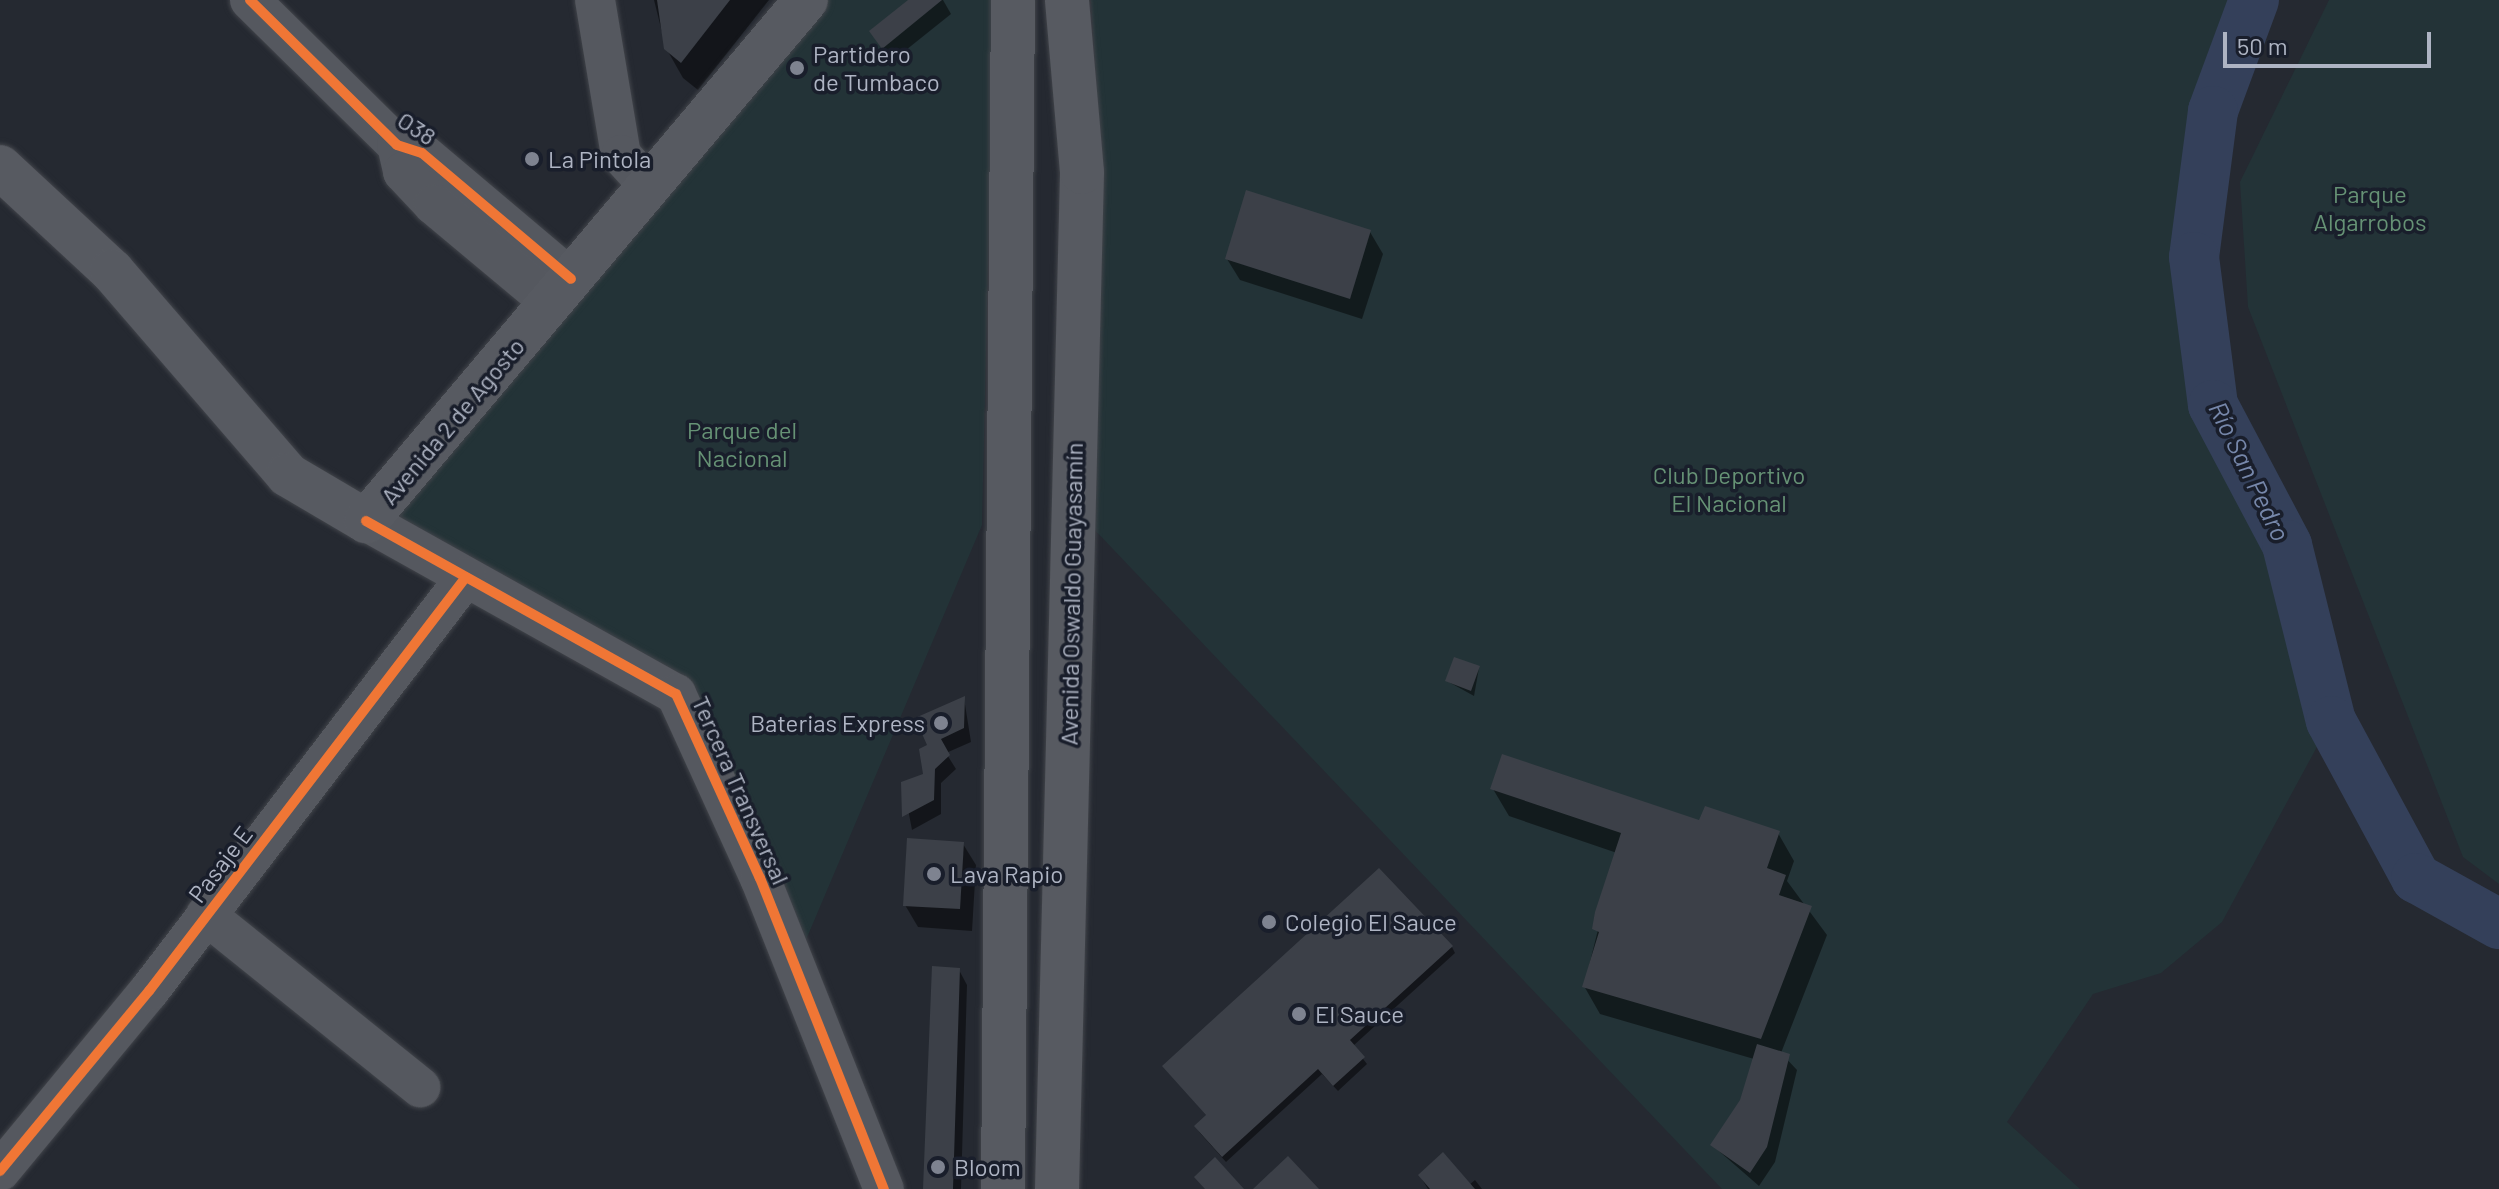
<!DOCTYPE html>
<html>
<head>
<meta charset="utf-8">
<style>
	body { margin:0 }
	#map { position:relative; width:2499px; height:1189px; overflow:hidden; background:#252931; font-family:Barlow,sans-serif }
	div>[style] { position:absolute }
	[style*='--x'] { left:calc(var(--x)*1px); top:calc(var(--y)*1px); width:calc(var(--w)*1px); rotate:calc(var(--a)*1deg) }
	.green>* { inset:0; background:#233337 }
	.shadow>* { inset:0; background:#0007 }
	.river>* { height:50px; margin:-25px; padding:0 25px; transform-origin:25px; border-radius:25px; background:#34405a }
	.building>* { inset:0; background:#3c4048 }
	.roads { filter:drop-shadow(0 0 2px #41444a) drop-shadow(0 0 2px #41444a) }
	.minor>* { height:40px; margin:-20px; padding:0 20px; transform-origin:20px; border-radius:20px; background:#55585f }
	.major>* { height:44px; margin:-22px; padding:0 22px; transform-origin:22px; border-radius:22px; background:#575a61 }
	.cycleway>* { height:10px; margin:-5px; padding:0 5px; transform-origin:5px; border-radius:5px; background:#f07635 }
	.dots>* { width:22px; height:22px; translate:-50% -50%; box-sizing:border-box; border:4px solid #191e2b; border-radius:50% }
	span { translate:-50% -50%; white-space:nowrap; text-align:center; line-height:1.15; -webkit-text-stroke:7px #191e2b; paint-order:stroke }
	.poi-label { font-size:24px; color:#aeb4c3 }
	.left { translate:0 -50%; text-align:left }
	.right { translate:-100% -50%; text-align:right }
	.street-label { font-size:24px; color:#aeb4c3 }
	.park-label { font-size:24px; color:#669275 }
	.water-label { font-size:26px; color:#7687aa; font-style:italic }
	.scale { position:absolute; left:2223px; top:32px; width:208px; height:36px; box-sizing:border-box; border:4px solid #aeb4c3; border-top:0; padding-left:10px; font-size:24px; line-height:28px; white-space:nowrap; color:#aeb4c3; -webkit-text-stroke:6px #191e2b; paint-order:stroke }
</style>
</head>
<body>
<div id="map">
	<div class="green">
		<i style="clip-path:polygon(806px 0,994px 0,982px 525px,797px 961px,679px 689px,369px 504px)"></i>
		<i style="clip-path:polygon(1091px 0,2254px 0,2213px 111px,2194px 258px,2213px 405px,2287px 545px,2331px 721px,2222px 922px,2161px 973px,2093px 994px,2007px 1122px,2080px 1189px,1722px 1189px,1092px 527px,1098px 110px)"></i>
		<i style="clip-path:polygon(2329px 0,2499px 0,2499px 884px,2463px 857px,2248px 307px,2240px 182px)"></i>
	</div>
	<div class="shadow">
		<i style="clip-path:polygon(769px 0,698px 90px,683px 78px,666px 48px,654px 0)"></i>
		<i style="clip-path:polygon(911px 0,943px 0,951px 14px,891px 62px,871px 32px)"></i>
		<i style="clip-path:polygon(1370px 232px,1383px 254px,1362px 319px,1240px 280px,1227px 259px)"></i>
		<i style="clip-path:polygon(1479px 668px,1474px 696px,1447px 681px)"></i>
		<i style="clip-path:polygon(964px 698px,971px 742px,946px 753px,956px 769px,941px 783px,941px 814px,912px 830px,903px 783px,925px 775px,929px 746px)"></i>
		<i style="clip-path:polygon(1493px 789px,1778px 833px,1794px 861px,1787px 881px,1827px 935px,1781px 1053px,1797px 1070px,1775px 1162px,1759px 1186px,1712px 1145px,1742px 1100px,1754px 1059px,1600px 1014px,1584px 986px,1617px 853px,1509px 816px)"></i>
		<i style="clip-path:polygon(963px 844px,976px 865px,972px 931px,918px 927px,905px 905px)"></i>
		<i style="clip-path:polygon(1452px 947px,1455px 953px,1353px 1046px,1367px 1064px,1338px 1091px,1322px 1074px,1226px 1162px,1200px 1133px,1196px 1127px,1208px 1117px,1164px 1066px)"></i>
		<i style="clip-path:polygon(959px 970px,967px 985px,961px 1189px,925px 1189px)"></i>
		<i style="clip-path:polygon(1420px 1176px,1469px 1185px,1475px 1180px,1482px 1189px,1428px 1189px)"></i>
	</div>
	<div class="river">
		<i style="--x:2254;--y:0;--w:118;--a:110.3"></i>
		<i style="--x:2213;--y:111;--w:147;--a:97.4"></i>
		<i style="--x:2194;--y:257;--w:149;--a:82.7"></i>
		<i style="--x:2213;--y:405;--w:158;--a:62.1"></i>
		<i style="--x:2287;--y:545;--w:181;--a:76"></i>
		<i style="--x:2331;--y:721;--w:179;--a:61.6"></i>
		<i style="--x:2416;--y:878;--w:95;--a:29"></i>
	</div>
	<div class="building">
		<i style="clip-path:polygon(657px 0,730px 0,681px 63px,664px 49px)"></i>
		<i style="clip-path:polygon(908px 0,942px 0,882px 49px,869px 31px)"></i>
		<i style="clip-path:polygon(1246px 190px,1371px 230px,1350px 299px,1225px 259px)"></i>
		<i style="clip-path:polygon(1454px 657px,1480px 666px,1471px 691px,1445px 681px)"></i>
		<i style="clip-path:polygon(965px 696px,964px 728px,941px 739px,950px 755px,935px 769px,934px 800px,902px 817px,901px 782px,923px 774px,919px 749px,927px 745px,915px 718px)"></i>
		<i style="clip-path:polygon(1502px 754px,1699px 820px,1705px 806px,1780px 831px,1767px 868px,1786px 875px,1779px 895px,1812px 906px,1761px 1039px,1582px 987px,1599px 932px,1592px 929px,1595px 912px,1621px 833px,1490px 789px)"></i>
		<i style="clip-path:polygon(907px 838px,964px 842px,960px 909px,903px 906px)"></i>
		<i style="clip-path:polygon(1379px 868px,1453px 946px,1350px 1040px,1365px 1057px,1333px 1086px,1318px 1069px,1222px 1157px,1194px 1126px,1206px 1115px,1162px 1066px)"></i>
		<i style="clip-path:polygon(932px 966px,960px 968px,953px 1189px,923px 1189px)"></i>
		<i style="clip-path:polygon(1757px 1044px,1790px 1054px,1767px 1147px,1750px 1173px,1710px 1145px,1740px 1100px)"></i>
		<i style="clip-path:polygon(1443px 1152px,1475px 1189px,1430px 1189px,1418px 1175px)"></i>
		<i style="clip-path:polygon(1288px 1156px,1319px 1189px,1253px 1189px)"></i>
		<i style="clip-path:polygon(1215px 1157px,1244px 1189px,1205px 1189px,1194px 1177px)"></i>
	</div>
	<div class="roads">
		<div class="minor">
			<i style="--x:250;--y:0;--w:206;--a:44.6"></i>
			<i style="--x:397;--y:145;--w:26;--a:18"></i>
			<i style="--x:422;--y:153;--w:195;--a:40.2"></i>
			<i style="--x:595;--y:0;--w:157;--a:80.5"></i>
			<i style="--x:621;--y:155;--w:40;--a:48"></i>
			<i style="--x:397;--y:145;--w:28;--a:77"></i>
			<i style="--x:403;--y:172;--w:45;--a:46.8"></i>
			<i style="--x:434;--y:205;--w:153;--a:39.9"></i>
			<i style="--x:366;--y:521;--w:355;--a:29.2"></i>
			<i style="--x:676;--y:694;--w:202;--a:65.5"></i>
			<i style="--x:760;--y:878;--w:335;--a:68.3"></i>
			<i style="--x:206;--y:915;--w:275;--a:38.8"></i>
			<i style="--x:0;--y:1171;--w:234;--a:-50.4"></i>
			<i style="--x:149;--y:991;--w:521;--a:-52.56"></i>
		</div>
		<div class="major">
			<i style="--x:0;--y:167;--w:153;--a:42.9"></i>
			<i style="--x:112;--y:271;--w:269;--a:49.2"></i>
			<i style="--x:288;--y:475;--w:91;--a:30.5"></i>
			<i style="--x:366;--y:521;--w:682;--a:-49.82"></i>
			<i style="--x:1003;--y:1189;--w:1189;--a:-89.52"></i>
			<i style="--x:1057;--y:1189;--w:1017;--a:-88.59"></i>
			<i style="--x:1082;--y:172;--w:173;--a:-95"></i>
		</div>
	</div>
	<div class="cycleway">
		<i style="--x:250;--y:0;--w:206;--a:44.6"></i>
		<i style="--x:397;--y:145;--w:26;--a:18"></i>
		<i style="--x:422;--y:153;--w:195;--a:40.2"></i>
		<i style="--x:366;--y:521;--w:355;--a:29.2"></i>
		<i style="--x:676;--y:694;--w:202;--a:65.5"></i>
		<i style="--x:760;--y:878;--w:335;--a:68.3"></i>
		<i style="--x:0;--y:1171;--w:234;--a:-50.4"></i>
		<i style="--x:149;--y:991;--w:521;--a:-52.56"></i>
	</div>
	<div class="dots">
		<i style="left:797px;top:68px;background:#7e8390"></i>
		<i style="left:532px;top:159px;background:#7e8390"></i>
		<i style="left:941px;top:723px;background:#7e8390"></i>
		<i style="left:934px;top:874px;background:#7e8390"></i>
		<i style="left:1269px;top:922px;background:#7e8390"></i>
		<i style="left:1299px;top:1014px;background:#7e8390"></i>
		<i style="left:938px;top:1167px;background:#7e8390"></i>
	</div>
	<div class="poi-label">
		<span class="left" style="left:813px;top:68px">Partidero<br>de Tumbaco</span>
		<span class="left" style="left:548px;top:159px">La Pintola</span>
		<span class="right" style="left:925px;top:723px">Baterias Express</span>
		<span class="left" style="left:950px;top:874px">Lava Rapio</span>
		<span class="left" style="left:1285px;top:922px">Colegio El Sauce</span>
		<span class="left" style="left:1315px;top:1014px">El Sauce</span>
		<span class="left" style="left:954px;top:1167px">Bloom</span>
	</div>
	<div class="street-label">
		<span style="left:417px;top:128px;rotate:33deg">O38</span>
		<span style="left:452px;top:421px;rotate:-50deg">Avenida 2 de Agosto</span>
		<span style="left:1071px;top:594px;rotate:-89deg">Avenida Oswaldo Guayasamín</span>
		<span style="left:741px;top:790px;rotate:66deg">Tercera Transversal</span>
		<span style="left:220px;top:864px;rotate:-53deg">Pasaje E</span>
	</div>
	<div class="park-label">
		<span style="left:2370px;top:208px">Parque<br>Algarrobos</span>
		<span style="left:742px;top:444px">Parque del<br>Nacional</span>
		<span style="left:1729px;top:489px">Club Deportivo<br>El Nacional</span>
	</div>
	<div class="water-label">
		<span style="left:2250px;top:471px;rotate:64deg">Río San Pedro</span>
	</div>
	<div class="scale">50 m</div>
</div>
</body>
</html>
